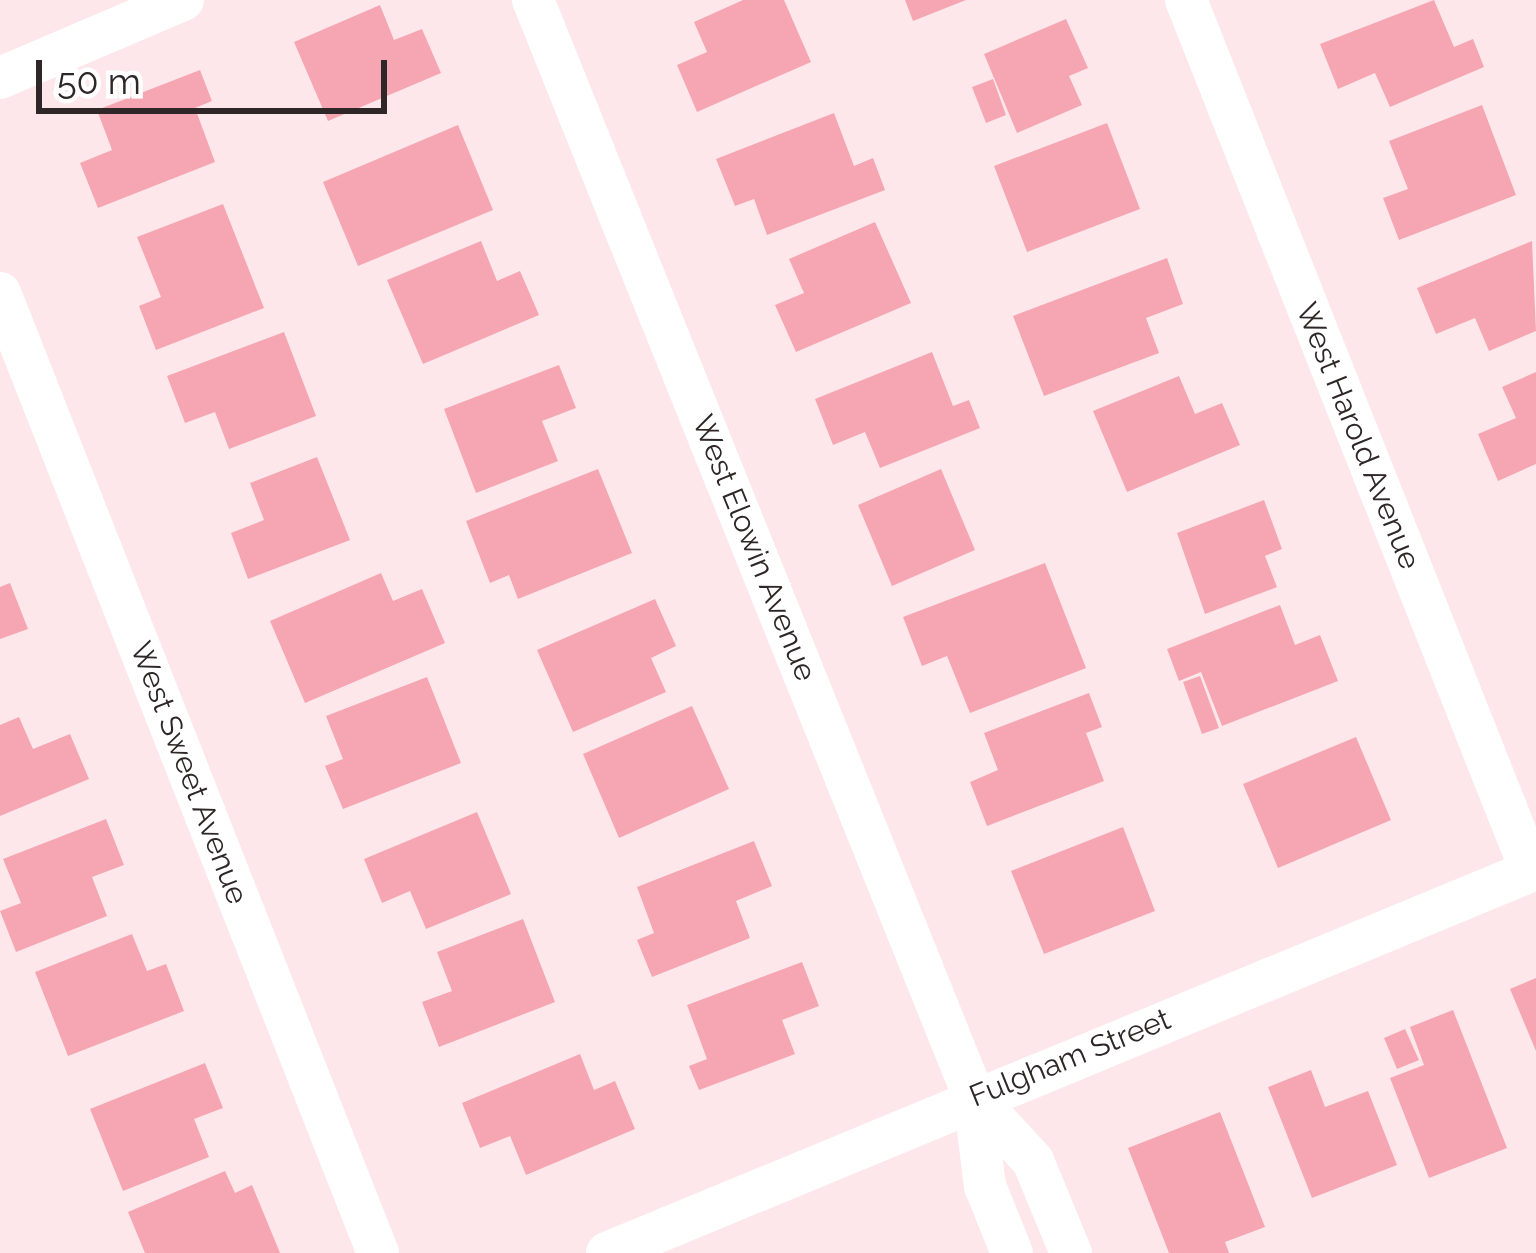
<!DOCTYPE html>
<html>
<head>
<meta charset="utf-8">
<style>
	body { margin:0 }
	#map { position:relative; width:1536px; height:1253px; overflow:hidden; background:#fde7ea; font-family:Raleway,sans-serif }
	div>[style] { position:absolute }
	[style*='--x'] { left:calc(var(--x)*1px); top:calc(var(--y)*1px); width:calc(var(--w)*1px); rotate:calc(var(--a)*1deg) }
	.building>* { inset:0; background:#f6a6b3 }
	.street>* { height:42px; margin:-21px; padding:0 21px; transform-origin:21px; border-radius:21px; background:#fff }
	span { translate:-50% -50%; white-space:nowrap; text-align:center; line-height:1.15; -webkit-text-stroke:10px #fff; paint-order:stroke }
	.street-label { font-size:30px; color:#2e2627 }
	.scale { position:absolute; left:36px; top:60px; width:351px; height:54px; box-sizing:border-box; border:6px solid #2e2627; border-top:0; padding-left:15px; font-size:36px; line-height:42px; white-space:nowrap; color:#2e2627; -webkit-text-stroke:9px #fff; paint-order:stroke }
</style>
</head>
<body>
<div id="map">
	<div class="building">
		<i style="clip-path:polygon(743px 0,784px 0,811px 62px,697px 112px,677px 65px,707px 52px,694px 22px)"></i>
		<i style="clip-path:polygon(905px 0,966px 0,913px 21px)"></i>
		<i style="clip-path:polygon(1434px 0,1454px 47px,1473px 39px,1484px 67px,1390px 107px,1375px 73px,1338px 89px,1320px 44px)"></i>
		<i style="clip-path:polygon(380px 5px,394px 40px,422px 29px,441px 73px,328px 121px,294px 42px)"></i>
		<i style="clip-path:polygon(1066px 19px,1088px 68px,1069px 76px,1082px 105px,1017px 133px,984px 54px)"></i>
		<i style="clip-path:polygon(200px 70px,212px 101px,195px 108px,215px 162px,98px 208px,80px 163px,112px 150px,97px 110px)"></i>
		<i style="clip-path:polygon(993px 79px,1006px 115px,986px 123px,972px 87px)"></i>
		<i style="clip-path:polygon(1482px 105px,1516px 195px,1399px 240px,1383px 198px,1408px 189px,1389px 141px)"></i>
		<i style="clip-path:polygon(834px 113px,854px 166px,873px 158px,885px 190px,767px 235px,754px 199px,735px 206px,716px 159px)"></i>
		<i style="clip-path:polygon(1107px 123px,1140px 209px,1027px 252px,994px 166px)"></i>
		<i style="clip-path:polygon(458px 125px,493px 210px,358px 266px,323px 182px)"></i>
		<i style="clip-path:polygon(223px 204px,264px 308px,156px 350px,139px 306px,161px 297px,137px 237px)"></i>
		<i style="clip-path:polygon(875px 222px,911px 303px,796px 352px,775px 305px,804px 293px,789px 259px)"></i>
		<i style="clip-path:polygon(481px 241px,497px 281px,520px 271px,539px 315px,423px 364px,387px 280px)"></i>
		<i style="clip-path:polygon(1532px 241px,1536px 331px,1489px 351px,1475px 318px,1436px 334px,1417px 288px)"></i>
		<i style="clip-path:polygon(1167px 258px,1183px 304px,1146px 318px,1159px 353px,1044px 396px,1013px 316px)"></i>
		<i style="clip-path:polygon(284px 332px,316px 416px,229px 449px,215px 412px,185px 423px,167px 376px)"></i>
		<i style="clip-path:polygon(932px 352px,953px 406px,969px 400px,980px 428px,880px 468px,865px 432px,833px 445px,815px 399px)"></i>
		<i style="clip-path:polygon(559px 365px,576px 408px,542px 421px,558px 461px,476px 493px,444px 409px)"></i>
		<i style="clip-path:polygon(1536px 372px,1536px 464px,1498px 481px,1478px 434px,1516px 418px,1502px 387px)"></i>
		<i style="clip-path:polygon(1179px 376px,1195px 414px,1222px 403px,1240px 445px,1127px 492px,1093px 411px)"></i>
		<i style="clip-path:polygon(317px 457px,350px 540px,248px 579px,231px 533px,264px 520px,250px 483px)"></i>
		<i style="clip-path:polygon(598px 469px,632px 553px,518px 599px,509px 575px,490px 583px,466px 521px)"></i>
		<i style="clip-path:polygon(941px 469px,975px 550px,892px 586px,858px 505px)"></i>
		<i style="clip-path:polygon(1264px 500px,1282px 549px,1265px 556px,1277px 587px,1205px 614px,1177px 533px)"></i>
		<i style="clip-path:polygon(1045px 563px,1086px 668px,970px 713px,947px 656px,922px 666px,903px 617px)"></i>
		<i style="clip-path:polygon(381px 573px,393px 601px,422px 589px,445px 643px,305px 703px,270px 621px)"></i>
		<i style="clip-path:polygon(10px 583px,28px 629px,0 639px,0 587px)"></i>
		<i style="clip-path:polygon(655px 599px,676px 646px,651px 658px,666px 692px,573px 732px,537px 650px)"></i>
		<i style="clip-path:polygon(1280px 605px,1295px 645px,1320px 635px,1338px 681px,1222px 726px,1201px 672px,1179px 681px,1167px 649px)"></i>
		<i style="clip-path:polygon(1200px 676px,1219px 728px,1202px 734px,1183px 682px)"></i>
		<i style="clip-path:polygon(427px 677px,461px 763px,343px 809px,325px 766px,343px 759px,326px 716px)"></i>
		<i style="clip-path:polygon(1089px 693px,1102px 727px,1086px 733px,1104px 781px,987px 826px,970px 782px,998px 770px,984px 733px)"></i>
		<i style="clip-path:polygon(692px 706px,729px 789px,619px 838px,583px 754px)"></i>
		<i style="clip-path:polygon(19px 717px,33px 749px,70px 734px,89px 779px,0 816px,0 725px)"></i>
		<i style="clip-path:polygon(1356px 737px,1391px 820px,1278px 868px,1243px 784px)"></i>
		<i style="clip-path:polygon(477px 812px,511px 894px,426px 929px,410px 891px,382px 903px,364px 859px)"></i>
		<i style="clip-path:polygon(106px 819px,124px 865px,92px 877px,107px 916px,16px 952px,0 911px,21px 903px,3px 859px)"></i>
		<i style="clip-path:polygon(1123px 827px,1155px 911px,1044px 954px,1011px 871px)"></i>
		<i style="clip-path:polygon(754px 841px,772px 886px,736px 901px,750px 938px,652px 977px,637px 940px,654px 933px,637px 887px)"></i>
		<i style="clip-path:polygon(523px 919px,555px 1002px,439px 1047px,422px 1002px,452px 991px,437px 952px)"></i>
		<i style="clip-path:polygon(132px 934px,147px 971px,166px 964px,184px 1011px,68px 1056px,35px 972px)"></i>
		<i style="clip-path:polygon(802px 962px,819px 1006px,782px 1020px,795px 1054px,699px 1090px,689px 1066px,707px 1059px,687px 1005px)"></i>
		<i style="clip-path:polygon(1536px 978px,1536px 1051px,1510px 989px)"></i>
		<i style="clip-path:polygon(1453px 1010px,1507px 1148px,1429px 1178px,1390px 1078px,1424px 1065px,1410px 1027px)"></i>
		<i style="clip-path:polygon(1405px 1029px,1419px 1060px,1397px 1069px,1384px 1038px)"></i>
		<i style="clip-path:polygon(580px 1054px,594px 1090px,615px 1081px,635px 1129px,526px 1175px,510px 1136px,480px 1148px,462px 1103px)"></i>
		<i style="clip-path:polygon(205px 1063px,223px 1108px,194px 1119px,209px 1157px,123px 1191px,90px 1109px)"></i>
		<i style="clip-path:polygon(1311px 1070px,1325px 1107px,1368px 1091px,1397px 1165px,1312px 1198px,1268px 1087px)"></i>
		<i style="clip-path:polygon(1220px 1112px,1265px 1227px,1225px 1242px,1229px 1253px,1169px 1253px,1128px 1148px)"></i>
		<i style="clip-path:polygon(225px 1171px,235px 1193px,252px 1185px,280px 1253px,145px 1253px,128px 1212px)"></i>
	</div>
	<div class="street">
		<i style="--x:533;--y:0;--w:1182;--a:68.1"></i>
		<i style="--x:974;--y:1097;--w:90;--a:83"></i>
		<i style="--x:985;--y:1186;--w:72;--a:68.1"></i>
		<i style="--x:1186;--y:0;--w:937;--a:68.39"></i>
		<i style="--x:0;--y:78;--w:199;--a:-23.1"></i>
		<i style="--x:0;--y:293;--w:1032;--a:68.51"></i>
		<i style="--x:974;--y:1097;--w:87;--a:47.3"></i>
		<i style="--x:1033;--y:1161;--w:100;--a:67.6"></i>
		<i style="--x:607;--y:1253;--w:1005;--a:-22.46"></i>
	</div>
	<div class="street-label">
		<span style="left:1358px;top:436px;rotate:68deg">West Harold Avenue</span>
		<span style="left:754px;top:548px;rotate:68deg">West Elowin Avenue</span>
		<span style="left:189px;top:773px;rotate:69deg">West Sweet Avenue</span>
		<span style="left:1070px;top:1058px;rotate:-22deg">Fulgham Street</span>
	</div>
	<div class="scale">50 m</div>
</div>
</body>
</html>
